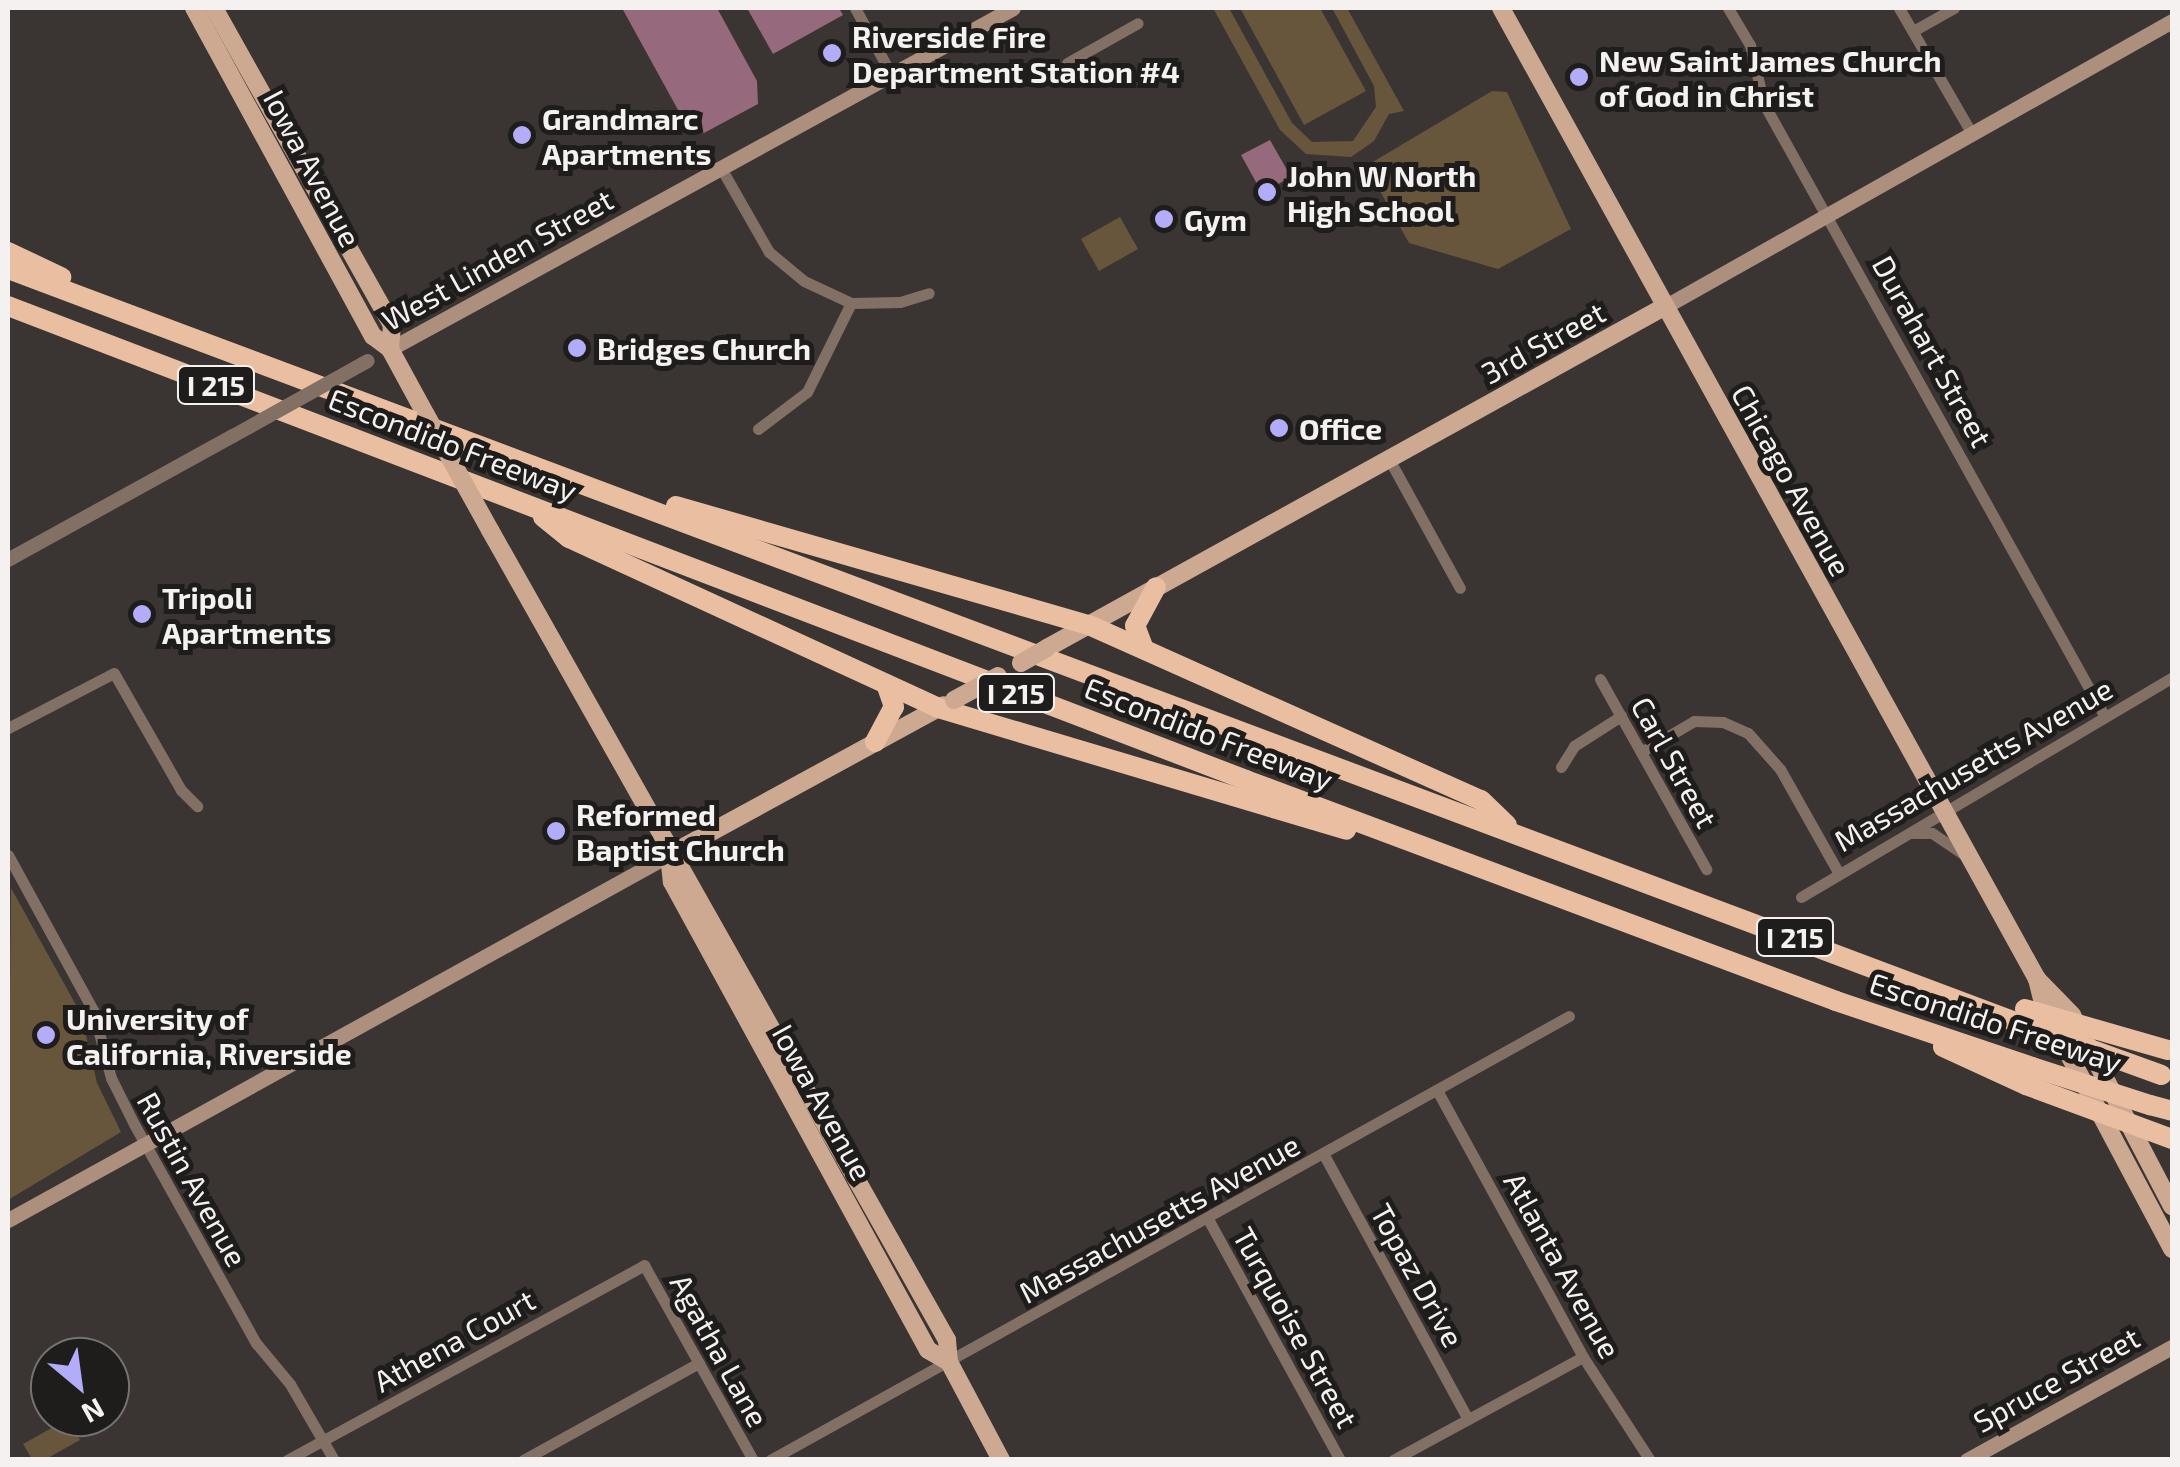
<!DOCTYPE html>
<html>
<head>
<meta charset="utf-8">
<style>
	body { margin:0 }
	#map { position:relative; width:2180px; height:1467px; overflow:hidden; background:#3a3533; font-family:"Exo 2",sans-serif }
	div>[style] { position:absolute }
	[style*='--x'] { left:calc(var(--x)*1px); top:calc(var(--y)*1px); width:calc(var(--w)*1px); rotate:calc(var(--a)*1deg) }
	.green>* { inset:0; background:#67563c }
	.water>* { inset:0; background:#96697c }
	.minor>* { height:11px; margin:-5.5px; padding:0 5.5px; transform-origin:5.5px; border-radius:5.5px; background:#827064 }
	.tertiary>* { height:14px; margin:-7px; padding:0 7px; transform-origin:7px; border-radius:7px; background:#827064 }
	.secondary>* { height:15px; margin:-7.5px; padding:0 7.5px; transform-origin:7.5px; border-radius:7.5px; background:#ac907d }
	.primary>* { height:18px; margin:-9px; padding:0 9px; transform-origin:9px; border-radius:9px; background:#cca990 }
	.motorway>* { height:20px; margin:-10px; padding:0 10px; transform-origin:10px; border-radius:10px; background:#eabfa1 }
	.tertiary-bridge>* { height:14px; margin:-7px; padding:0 7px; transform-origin:7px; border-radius:7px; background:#827064 }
	.primary-bridge>* { height:18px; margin:-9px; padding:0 9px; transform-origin:9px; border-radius:9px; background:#cca990 }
	.motorway-bridge>* { height:20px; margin:-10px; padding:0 10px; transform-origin:10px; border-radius:10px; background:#eabfa1 }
	.dots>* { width:28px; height:28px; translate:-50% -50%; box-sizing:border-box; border:5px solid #1f1d1c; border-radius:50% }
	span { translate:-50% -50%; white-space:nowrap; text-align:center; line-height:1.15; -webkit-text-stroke:10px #1f1d1c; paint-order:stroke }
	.shield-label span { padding:2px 8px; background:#1f1d1c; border:2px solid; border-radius:8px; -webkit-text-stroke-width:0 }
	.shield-label { font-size:28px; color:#f5f1f0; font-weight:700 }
	.poi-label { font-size:30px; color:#f5f1f0; font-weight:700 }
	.left { translate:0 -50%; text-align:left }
	.street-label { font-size:30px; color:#f5f1f0 }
	.frame { position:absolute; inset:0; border:10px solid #f5f1f0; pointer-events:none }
	.north { position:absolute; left:30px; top:1337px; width:100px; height:100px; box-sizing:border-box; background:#1f1d1c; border:2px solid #757271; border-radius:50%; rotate:151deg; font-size:28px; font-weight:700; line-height:40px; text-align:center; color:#f5f1f0 }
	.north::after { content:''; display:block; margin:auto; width:35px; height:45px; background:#b3adf9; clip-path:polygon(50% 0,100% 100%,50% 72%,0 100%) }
</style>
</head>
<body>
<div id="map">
	<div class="green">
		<i style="clip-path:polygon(1213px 8px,1229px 8px,1292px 123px,1312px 142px,1353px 141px,1376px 107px,1374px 86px,1332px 8px,1347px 8px,1404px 111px,1389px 114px,1374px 141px,1351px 157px,1306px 154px,1280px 130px)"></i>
		<i style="clip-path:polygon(1240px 8px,1320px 8px,1366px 91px,1304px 125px)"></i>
		<i style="clip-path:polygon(1492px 91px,1507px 92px,1571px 229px,1498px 269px,1409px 243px,1366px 166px)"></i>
		<i style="clip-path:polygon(1120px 217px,1138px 249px,1099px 271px,1081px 239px)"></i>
		<i style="clip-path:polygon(11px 888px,81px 1014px,97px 1083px,121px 1132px,8px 1200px)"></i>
		<i style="clip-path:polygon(68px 1419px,80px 1440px,46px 1459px,32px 1459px,23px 1444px)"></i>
	</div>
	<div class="water">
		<i style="clip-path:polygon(622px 8px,717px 8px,757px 81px,758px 104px,704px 133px,683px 119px)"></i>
		<i style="clip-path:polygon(747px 8px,839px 8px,843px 15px,773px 54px)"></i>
		<i style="clip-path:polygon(1270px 140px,1291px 177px,1262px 193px,1241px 155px)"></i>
	</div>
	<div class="minor">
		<i style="--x:855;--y:8;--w:75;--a:61.4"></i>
		<i style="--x:1728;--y:8;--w:43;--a:59.3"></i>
		<i style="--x:1750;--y:45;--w:61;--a:76.7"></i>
		<i style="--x:1764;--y:104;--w:699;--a:60.91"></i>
		<i style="--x:1899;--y:8;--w:146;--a:59.9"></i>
		<i style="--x:1913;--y:31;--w:47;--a:-29.3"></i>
		<i style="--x:1067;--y:63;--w:81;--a:-29.4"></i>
		<i style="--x:721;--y:168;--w:97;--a:60.3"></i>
		<i style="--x:769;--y:252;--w:45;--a:39.6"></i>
		<i style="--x:804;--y:281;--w:52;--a:25.1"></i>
		<i style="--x:851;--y:303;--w:49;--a:-1.2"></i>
		<i style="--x:900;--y:302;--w:30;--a:-17"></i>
		<i style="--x:758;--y:429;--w:61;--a:-37.1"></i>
		<i style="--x:807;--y:392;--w:99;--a:-63.7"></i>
		<i style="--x:1389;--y:459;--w:147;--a:61.2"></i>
		<i style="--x:1600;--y:679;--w:218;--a:60.8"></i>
		<i style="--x:8;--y:728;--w:119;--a:-27.4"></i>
		<i style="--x:114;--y:673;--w:135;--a:60.2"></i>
		<i style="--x:181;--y:790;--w:23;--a:45"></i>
		<i style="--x:1641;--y:752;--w:61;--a:-30.3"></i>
		<i style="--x:1694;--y:721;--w:29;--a:2"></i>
		<i style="--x:1723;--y:722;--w:27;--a:24"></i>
		<i style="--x:1748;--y:733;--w:48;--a:48.4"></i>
		<i style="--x:1780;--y:769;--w:118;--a:60.6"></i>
		<i style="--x:1561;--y:767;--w:25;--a:-58"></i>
		<i style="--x:1574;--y:746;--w:56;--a:-32.6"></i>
		<i style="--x:1913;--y:833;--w:19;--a:0"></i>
		<i style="--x:1932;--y:833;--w:37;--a:34"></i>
		<i style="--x:8;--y:855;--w:177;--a:61.3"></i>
		<i style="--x:93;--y:1010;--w:70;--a:75.2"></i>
		<i style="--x:111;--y:1078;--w:51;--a:63.4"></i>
		<i style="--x:134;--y:1124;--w:251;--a:60.9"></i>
		<i style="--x:256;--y:1343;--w:53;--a:50.3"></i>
		<i style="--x:290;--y:1384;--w:88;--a:59.9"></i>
		<i style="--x:1801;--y:897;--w:431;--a:-30.6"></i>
		<i style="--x:1438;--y:1092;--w:302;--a:61.3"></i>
		<i style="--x:1583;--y:1357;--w:123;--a:57"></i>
		<i style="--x:1324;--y:1155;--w:301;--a:61.4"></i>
		<i style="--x:1208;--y:1219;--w:275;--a:61.3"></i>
		<i style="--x:287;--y:1460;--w:407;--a:-28.6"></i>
		<i style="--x:644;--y:1265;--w:223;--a:60.8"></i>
		<i style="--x:523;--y:1460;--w:201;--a:-28.9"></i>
		<i style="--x:770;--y:1460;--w:914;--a:-29.06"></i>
		<i style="--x:1393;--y:1460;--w:216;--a:-28.5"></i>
	</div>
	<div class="tertiary">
		<i style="--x:8;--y:560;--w:257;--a:-28.9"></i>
	</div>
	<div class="secondary">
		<i style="--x:1664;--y:307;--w:583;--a:-29.38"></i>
		<i style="--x:390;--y:349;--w:710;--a:-28.69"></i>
		<i style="--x:8;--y:1220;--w:755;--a:-28.91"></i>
		<i style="--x:1967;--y:1460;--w:234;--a:-28.9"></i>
	</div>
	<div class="primary">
		<i style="--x:194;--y:8;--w:374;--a:61.4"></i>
		<i style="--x:373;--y:336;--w:21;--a:37"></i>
		<i style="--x:390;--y:349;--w:75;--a:61.4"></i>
		<i style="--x:214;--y:8;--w:364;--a:60.7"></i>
		<i style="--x:392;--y:325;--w:24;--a:95"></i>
		<i style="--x:1501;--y:8;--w:1109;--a:61.1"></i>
		<i style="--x:2037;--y:979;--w:50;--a:45.8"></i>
		<i style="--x:2072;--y:1015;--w:216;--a:62.4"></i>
		<i style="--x:490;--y:530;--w:930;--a:60.57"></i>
		<i style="--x:947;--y:1340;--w:22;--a:85"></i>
		<i style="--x:949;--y:1362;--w:111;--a:62"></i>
		<i style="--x:1047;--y:648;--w:705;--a:-28.93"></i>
		<i style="--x:669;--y:855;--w:27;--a:84"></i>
		<i style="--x:672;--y:882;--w:533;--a:61.32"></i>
		<i style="--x:928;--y:1350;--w:24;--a:30"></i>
		<i style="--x:669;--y:855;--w:313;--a:-28.6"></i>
		<i style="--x:2037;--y:979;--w:30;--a:76"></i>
		<i style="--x:2044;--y:1008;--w:273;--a:62"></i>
	</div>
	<div class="motorway">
		<i style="--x:8;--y:252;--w:59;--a:25.3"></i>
		<i style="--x:8;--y:269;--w:2155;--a:20.56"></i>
		<i style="--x:8;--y:306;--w:1326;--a:20.95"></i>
		<i style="--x:1246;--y:780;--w:630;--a:20.53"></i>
		<i style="--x:1836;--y:1001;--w:207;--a:18.6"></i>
		<i style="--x:676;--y:506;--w:430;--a:16.1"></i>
		<i style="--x:1089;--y:625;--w:429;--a:24.1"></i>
		<i style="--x:1481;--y:800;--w:36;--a:44"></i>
		<i style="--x:543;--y:517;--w:33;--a:39"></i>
		<i style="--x:569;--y:538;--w:406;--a:24.7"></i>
		<i style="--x:938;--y:708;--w:426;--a:16.6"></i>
		<i style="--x:1144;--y:649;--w:25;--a:-111"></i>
		<i style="--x:1135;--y:626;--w:44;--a:-61.7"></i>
		<i style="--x:875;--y:742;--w:40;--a:-62"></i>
		<i style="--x:894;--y:707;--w:24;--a:-109"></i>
		<i style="--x:1943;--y:1047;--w:91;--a:24.6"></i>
		<i style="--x:2150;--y:1105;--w:23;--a:15"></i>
	</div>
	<div class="tertiary-bridge">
		<i style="--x:233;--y:436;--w:154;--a:-29.1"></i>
	</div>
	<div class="primary-bridge">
		<i style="--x:426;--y:415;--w:132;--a:60.9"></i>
		<i style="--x:1021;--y:663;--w:30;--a:-30"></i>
		<i style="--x:954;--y:700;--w:50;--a:-28.6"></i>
	</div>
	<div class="motorway-bridge">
		<i style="--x:2025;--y:1009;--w:149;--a:16"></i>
		<i style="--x:2026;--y:1026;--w:144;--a:19.9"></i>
		<i style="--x:2032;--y:1067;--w:124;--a:17.9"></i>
		<i style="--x:2026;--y:1085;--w:156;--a:20.3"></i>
	</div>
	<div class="dots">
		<i style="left:832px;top:53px;background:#b3adf9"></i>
		<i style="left:1579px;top:77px;background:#b3adf9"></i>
		<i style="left:522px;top:135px;background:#b3adf9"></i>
		<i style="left:1267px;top:192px;background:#b3adf9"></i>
		<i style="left:1164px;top:219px;background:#b3adf9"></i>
		<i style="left:577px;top:348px;background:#b3adf9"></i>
		<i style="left:1279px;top:428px;background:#b3adf9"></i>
		<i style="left:142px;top:614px;background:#b3adf9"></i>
		<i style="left:556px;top:831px;background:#b3adf9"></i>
		<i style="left:46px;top:1035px;background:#b3adf9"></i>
	</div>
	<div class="shield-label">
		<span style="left:216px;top:385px">I 215</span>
		<span style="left:1016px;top:693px">I 215</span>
		<span style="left:1795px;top:937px">I 215</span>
	</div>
	<div class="poi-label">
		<span class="left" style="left:852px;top:53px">Riverside Fire<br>Department Station #4</span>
		<span class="left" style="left:1599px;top:77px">New Saint James Church<br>of God in Christ</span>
		<span class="left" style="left:542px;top:135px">Grandmarc<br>Apartments</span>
		<span class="left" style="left:1287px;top:192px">John W North<br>High School</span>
		<span class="left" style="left:1184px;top:219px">Gym</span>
		<span class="left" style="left:597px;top:348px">Bridges Church</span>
		<span class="left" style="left:1299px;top:428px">Office</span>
		<span class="left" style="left:162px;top:614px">Tripoli<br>Apartments</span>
		<span class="left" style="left:576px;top:831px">Reformed<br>Baptist Church</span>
		<span class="left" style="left:66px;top:1035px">University of<br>California, Riverside</span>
	</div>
	<div class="street-label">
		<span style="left:313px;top:168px;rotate:62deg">Iowa Avenue</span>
		<span style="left:497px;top:259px;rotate:-29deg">West Linden Street</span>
		<span style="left:1543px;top:342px;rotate:-29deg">3rd Street</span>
		<span style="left:1933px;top:351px;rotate:61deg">Durahart Street</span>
		<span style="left:453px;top:444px;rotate:21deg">Escondido Freeway</span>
		<span style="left:1792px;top:480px;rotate:61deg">Chicago Avenue</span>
		<span style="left:1209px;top:733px;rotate:21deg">Escondido Freeway</span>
		<span style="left:1675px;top:762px;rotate:61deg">Carl Street</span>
		<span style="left:1973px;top:764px;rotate:-30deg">Massachusetts Avenue</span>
		<span style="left:1996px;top:1022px;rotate:18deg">Escondido Freeway</span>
		<span style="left:823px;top:1102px;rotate:61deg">Iowa Avenue</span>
		<span style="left:193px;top:1179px;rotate:61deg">Rustin Avenue</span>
		<span style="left:1159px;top:1218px;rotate:-29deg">Massachusetts Avenue</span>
		<span style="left:1563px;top:1265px;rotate:61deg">Atlanta Avenue</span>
		<span style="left:1418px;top:1275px;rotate:61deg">Topaz Drive</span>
		<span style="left:1296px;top:1327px;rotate:61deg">Turquoise Street</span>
		<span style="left:454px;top:1340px;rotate:-29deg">Athena Court</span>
		<span style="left:720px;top:1350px;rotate:61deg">Agatha Lane</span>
		<span style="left:2056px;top:1379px;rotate:-29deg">Spruce Street</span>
	</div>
	<div class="frame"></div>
	<div class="north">N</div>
</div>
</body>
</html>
